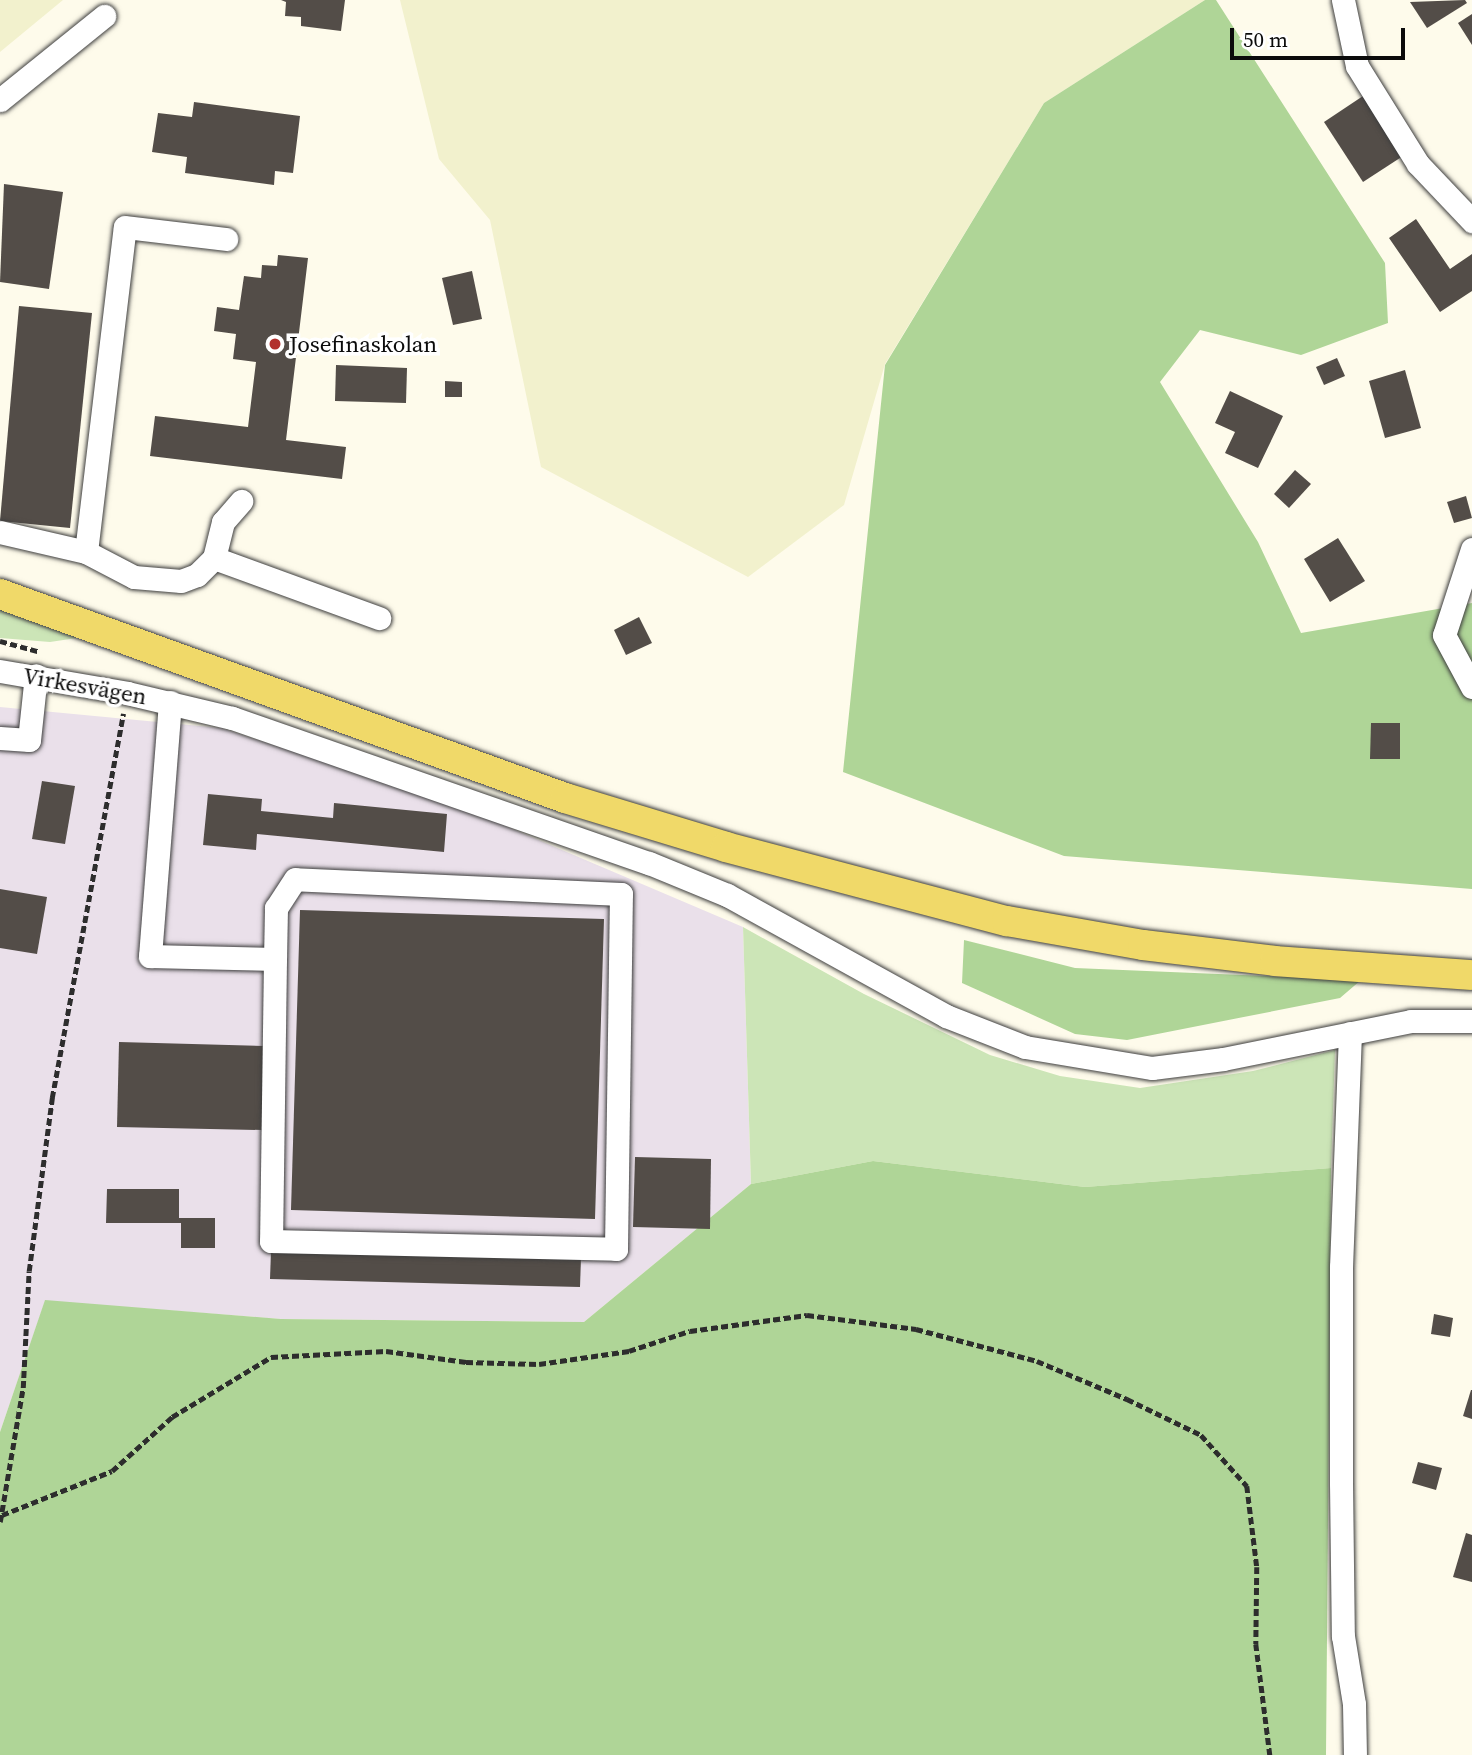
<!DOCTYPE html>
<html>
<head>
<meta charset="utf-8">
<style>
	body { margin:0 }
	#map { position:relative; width:1472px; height:1755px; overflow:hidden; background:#fefbeb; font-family:"Source Serif 4",serif }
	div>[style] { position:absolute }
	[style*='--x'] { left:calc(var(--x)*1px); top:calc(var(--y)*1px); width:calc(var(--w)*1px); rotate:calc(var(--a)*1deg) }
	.industrial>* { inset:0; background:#eae0ea }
	.farmland>* { inset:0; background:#f2f1cd }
	.green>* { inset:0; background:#cce5b7 }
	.forest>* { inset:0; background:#afd597 }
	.building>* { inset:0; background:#534d48 }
	.path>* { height:4.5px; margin-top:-2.25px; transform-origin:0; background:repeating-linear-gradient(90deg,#2d2d2d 0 7px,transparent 0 10.5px) }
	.roads { filter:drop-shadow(0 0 2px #3e3e3e) drop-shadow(0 0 2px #3e3e3e) }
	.minor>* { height:23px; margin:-11.5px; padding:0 11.5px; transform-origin:11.5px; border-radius:11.5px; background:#fff }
	.major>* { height:30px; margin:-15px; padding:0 15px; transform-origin:15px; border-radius:15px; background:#f0d969 }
	.dots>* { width:19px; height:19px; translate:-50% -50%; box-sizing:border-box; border:4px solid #fff; border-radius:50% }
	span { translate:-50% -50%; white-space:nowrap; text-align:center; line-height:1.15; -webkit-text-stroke:7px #fff; paint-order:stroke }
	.poi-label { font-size:23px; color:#0b0b0b }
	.left { translate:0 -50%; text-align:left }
	.street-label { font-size:23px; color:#0b0b0b }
	.scale { position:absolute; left:1230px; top:28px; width:175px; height:32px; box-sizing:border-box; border:4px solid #0b0b0b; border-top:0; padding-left:9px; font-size:21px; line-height:24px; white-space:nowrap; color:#0b0b0b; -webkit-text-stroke:5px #fff; paint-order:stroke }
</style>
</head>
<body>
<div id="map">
	<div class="industrial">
		<i style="clip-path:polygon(0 707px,221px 728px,454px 804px,743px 927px,751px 1184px,584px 1322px,281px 1319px,45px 1301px,0 1432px)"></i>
	</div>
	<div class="farmland">
		<i style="clip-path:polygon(0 0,63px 0,0 52px)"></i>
		<i style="clip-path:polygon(400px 0,1205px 0,1044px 103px,885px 364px,844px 505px,748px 577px,541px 467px,490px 220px,439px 159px)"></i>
	</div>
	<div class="green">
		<i style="clip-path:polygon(0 608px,90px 636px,50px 642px,0 638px)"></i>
		<i style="clip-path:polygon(743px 927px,864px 994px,990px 1055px,1060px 1076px,1140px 1088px,1253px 1071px,1335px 1050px,1331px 1168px,1085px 1187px,873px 1161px,751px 1184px)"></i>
	</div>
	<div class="forest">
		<i style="clip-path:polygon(1205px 0,1216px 0,1385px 263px,1388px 323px,1301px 355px,1200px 330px,1160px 382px,1258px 542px,1301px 633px,1472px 603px,1472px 889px,1064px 856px,843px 772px,885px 365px,1044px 103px)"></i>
		<i style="clip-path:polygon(964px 940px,1075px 968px,1361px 980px,1340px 998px,1127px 1040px,1075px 1034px,962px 983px)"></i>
		<i style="clip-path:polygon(873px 1161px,1085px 1187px,1331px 1168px,1326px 1755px,0 1755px,0 1432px,45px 1300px,281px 1319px,584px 1322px,751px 1184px)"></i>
	</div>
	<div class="building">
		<i style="clip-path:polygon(281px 0,345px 0,341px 31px,301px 26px,301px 17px,285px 16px,286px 2px)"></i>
		<i style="clip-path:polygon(1465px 0,1467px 3px,1427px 28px,1410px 2px)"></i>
		<i style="clip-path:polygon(1472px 14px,1472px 45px,1458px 23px)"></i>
		<i style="clip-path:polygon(1363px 96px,1403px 156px,1363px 182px,1324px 122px)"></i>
		<i style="clip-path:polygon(194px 102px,300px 116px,293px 173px,275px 171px,274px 185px,185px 173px,187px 157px,152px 152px,158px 113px,192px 117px)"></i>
		<i style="clip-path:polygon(4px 184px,63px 192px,49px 289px,0 282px)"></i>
		<i style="clip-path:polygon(1416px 219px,1450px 269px,1472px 254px,1472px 291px,1440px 312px,1389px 238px)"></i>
		<i style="clip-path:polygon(278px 255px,308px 258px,286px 440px,346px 447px,342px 479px,150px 456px,155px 416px,248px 427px,256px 362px,233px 359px,236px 334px,214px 331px,217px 307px,239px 310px,244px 276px,261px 278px,262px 265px,277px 266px)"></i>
		<i style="clip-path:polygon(472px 271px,482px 319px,453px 325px,442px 278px)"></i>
		<i style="clip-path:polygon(19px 306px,92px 313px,70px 528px,0 521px)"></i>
		<i style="clip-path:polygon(1337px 358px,1345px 376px,1324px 385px,1316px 367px)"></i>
		<i style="clip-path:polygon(336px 365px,407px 368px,406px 403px,335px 401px)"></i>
		<i style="clip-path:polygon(1405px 370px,1421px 428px,1385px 438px,1369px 381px)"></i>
		<i style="clip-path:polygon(445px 381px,462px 382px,462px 397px,445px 397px)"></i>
		<i style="clip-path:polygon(1230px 391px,1283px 416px,1258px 468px,1225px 453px,1235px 432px,1215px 423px)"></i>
		<i style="clip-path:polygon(1295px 470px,1311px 484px,1289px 508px,1274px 494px)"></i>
		<i style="clip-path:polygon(1466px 496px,1472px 518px,1454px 523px,1447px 502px)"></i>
		<i style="clip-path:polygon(1338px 538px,1365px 581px,1330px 602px,1304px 559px)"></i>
		<i style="clip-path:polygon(639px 617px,652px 643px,626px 655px,614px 630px)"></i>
		<i style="clip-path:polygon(1371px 723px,1400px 723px,1400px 759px,1370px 759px)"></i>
		<i style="clip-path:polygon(42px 781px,75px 786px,65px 844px,32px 839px)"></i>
		<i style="clip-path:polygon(208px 794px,262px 799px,261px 811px,333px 818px,334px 803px,447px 814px,444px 852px,257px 834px,256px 850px,203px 845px)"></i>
		<i style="clip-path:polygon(0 889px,47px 897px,37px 954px,0 948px)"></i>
		<i style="clip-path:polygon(300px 910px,604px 919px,595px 1219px,291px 1210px)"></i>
		<i style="clip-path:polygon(119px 1042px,264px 1046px,262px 1130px,117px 1127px)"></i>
		<i style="clip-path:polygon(635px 1157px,711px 1159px,710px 1229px,633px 1227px)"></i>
		<i style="clip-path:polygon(107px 1189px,179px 1189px,179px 1218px,215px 1218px,215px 1248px,181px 1248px,181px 1223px,106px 1223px)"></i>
		<i style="clip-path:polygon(271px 1251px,581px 1258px,580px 1287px,270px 1279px)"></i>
		<i style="clip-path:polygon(1434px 1314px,1453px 1318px,1450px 1337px,1431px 1334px)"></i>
		<i style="clip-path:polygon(1471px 1390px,1472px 1390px,1472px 1419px,1463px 1416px)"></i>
		<i style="clip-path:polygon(1418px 1462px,1442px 1468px,1436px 1490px,1412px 1483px)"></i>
		<i style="clip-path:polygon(1466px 1533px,1472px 1535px,1472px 1582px,1453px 1577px)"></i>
	</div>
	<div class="path">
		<i style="--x:0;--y:641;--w:39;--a:15"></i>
		<i style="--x:2;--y:1515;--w:118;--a:-21.8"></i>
		<i style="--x:112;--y:1471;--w:81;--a:-42"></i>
		<i style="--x:172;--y:1417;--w:116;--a:-31.2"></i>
		<i style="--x:271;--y:1357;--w:115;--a:-3"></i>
		<i style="--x:386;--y:1351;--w:81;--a:7.8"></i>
		<i style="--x:466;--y:1362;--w:73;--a:1.6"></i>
		<i style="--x:539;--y:1364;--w:91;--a:-8.2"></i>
		<i style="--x:629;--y:1351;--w:64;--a:-18.2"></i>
		<i style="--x:690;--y:1331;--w:118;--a:-7.8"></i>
		<i style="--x:807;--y:1315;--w:110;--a:7.3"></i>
		<i style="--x:916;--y:1329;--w:125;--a:14.8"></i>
		<i style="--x:1037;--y:1361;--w:98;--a:22.9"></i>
		<i style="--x:1127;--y:1399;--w:82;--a:25.9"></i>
		<i style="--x:1201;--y:1435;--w:69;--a:48"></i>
		<i style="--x:1247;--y:1486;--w:82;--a:83"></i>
		<i style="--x:1257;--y:1567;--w:77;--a:90.7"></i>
		<i style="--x:1256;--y:1644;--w:112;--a:82.8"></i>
		<i style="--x:0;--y:1522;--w:136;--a:-80.3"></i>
		<i style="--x:23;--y:1388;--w:117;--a:-87.1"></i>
		<i style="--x:29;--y:1271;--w:175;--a:-82.4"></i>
		<i style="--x:52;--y:1098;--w:391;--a:-79.5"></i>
	</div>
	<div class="roads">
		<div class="minor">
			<i style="--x:1343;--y:0;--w:67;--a:78"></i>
			<i style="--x:1357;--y:66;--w:115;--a:58.1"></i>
			<i style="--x:1418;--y:164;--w:79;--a:46.5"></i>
			<i style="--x:0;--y:100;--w:134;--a:-38.9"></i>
			<i style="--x:0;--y:532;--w:88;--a:13.1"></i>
			<i style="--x:86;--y:552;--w:327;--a:-83.2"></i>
			<i style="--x:125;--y:227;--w:102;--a:6.8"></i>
			<i style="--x:1472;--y:549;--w:90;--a:108"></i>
			<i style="--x:1444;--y:635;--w:59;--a:61.7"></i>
			<i style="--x:86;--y:552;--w:54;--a:27.5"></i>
			<i style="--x:134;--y:577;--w:47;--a:4.9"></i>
			<i style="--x:181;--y:581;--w:17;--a:-21"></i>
			<i style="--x:197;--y:575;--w:24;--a:-45"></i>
			<i style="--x:214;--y:558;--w:37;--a:-76"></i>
			<i style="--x:223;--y:522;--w:28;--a:-49"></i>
			<i style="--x:214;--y:558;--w:176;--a:20"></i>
			<i style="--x:0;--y:671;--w:129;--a:9.8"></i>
			<i style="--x:127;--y:693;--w:108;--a:13.4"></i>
			<i style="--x:232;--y:718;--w:441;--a:19.2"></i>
			<i style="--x:649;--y:863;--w:84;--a:22.3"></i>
			<i style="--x:727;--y:895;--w:250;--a:28.9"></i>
			<i style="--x:946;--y:1016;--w:85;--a:21.4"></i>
			<i style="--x:1025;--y:1047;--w:129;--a:9.4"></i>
			<i style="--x:1152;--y:1068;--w:72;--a:-7.2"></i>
			<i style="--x:1223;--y:1059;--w:192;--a:-11.4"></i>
			<i style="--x:1411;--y:1021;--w:61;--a:0"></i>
			<i style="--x:170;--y:702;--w:255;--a:94.5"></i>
			<i style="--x:150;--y:956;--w:125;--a:1.4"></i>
			<i style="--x:275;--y:959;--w:282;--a:90.8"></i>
			<i style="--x:271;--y:1241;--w:345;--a:1.3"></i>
			<i style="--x:616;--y:1249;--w:355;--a:-89.2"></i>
			<i style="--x:621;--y:894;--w:326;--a:-177.4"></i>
			<i style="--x:295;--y:879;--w:35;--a:123"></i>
			<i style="--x:276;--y:908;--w:51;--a:91.1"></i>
			<i style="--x:0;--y:738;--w:29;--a:4"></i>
			<i style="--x:29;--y:740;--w:65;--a:-83.9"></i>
			<i style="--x:1350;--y:1033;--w:234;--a:92.2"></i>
			<i style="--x:1341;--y:1267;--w:216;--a:90"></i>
			<i style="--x:1341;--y:1483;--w:153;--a:89.3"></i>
			<i style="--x:1343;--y:1636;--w:69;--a:80.8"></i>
			<i style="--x:1354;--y:1704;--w:51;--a:88.9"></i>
		</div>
		<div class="major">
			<i style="--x:0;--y:594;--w:601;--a:19.85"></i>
			<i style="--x:565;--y:798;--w:168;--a:16.9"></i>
			<i style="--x:726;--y:847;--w:291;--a:14.8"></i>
			<i style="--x:1007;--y:921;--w:138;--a:10"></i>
			<i style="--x:1143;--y:945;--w:133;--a:6.9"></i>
			<i style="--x:1275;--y:961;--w:197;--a:4.1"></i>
		</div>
	</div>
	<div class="dots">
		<i style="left:275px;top:344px;background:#b2302d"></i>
	</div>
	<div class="poi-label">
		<span class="left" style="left:289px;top:344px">Josefinaskolan</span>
	</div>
	<div class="street-label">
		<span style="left:85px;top:686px;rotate:10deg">Virkesvägen</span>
	</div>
	<div class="scale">50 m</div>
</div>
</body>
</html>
